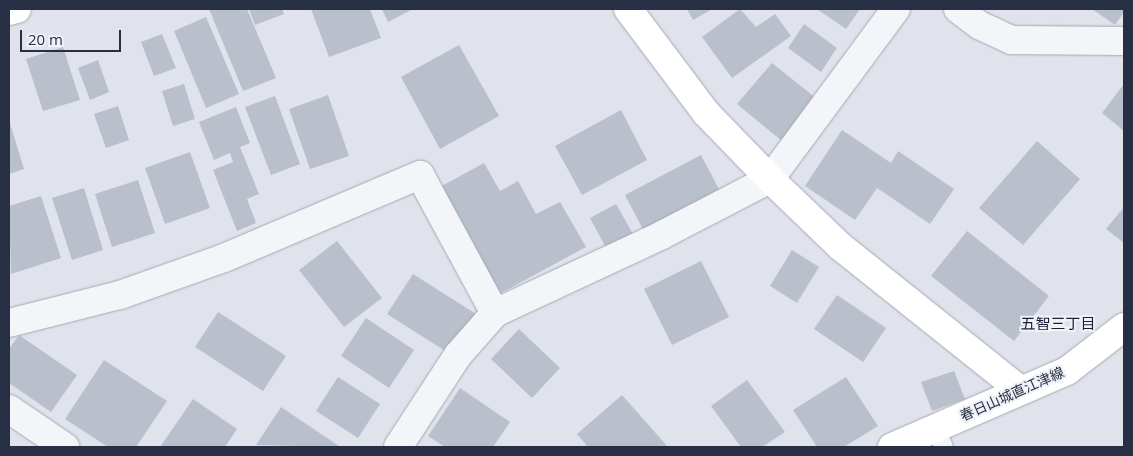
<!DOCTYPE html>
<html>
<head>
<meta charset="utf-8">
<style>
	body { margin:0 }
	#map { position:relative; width:1133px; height:456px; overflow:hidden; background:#e0e3eb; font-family:"Open Sans","Noto Sans JP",sans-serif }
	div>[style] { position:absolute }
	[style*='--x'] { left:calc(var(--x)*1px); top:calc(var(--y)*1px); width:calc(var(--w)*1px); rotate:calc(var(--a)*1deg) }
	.building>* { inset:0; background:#b9bfcb }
	.roads { filter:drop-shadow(0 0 1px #a4a9b6) drop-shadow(0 0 1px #a4a9b6) }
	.lane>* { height:18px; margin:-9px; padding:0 9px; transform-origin:9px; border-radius:9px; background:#f3f5f8 }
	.street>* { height:28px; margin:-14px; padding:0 14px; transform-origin:14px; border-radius:14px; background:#f3f5f8 }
	.secondary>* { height:28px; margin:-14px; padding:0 14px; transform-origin:14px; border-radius:14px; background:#fff }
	span { translate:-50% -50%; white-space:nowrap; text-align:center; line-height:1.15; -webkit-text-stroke:4px #f0f2f8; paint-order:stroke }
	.street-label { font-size:14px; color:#262f44 }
	.neighbourhood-label { font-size:15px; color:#192035 }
	.frame { position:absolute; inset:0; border:10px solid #262f44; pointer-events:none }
	.scale { position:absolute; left:20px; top:30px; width:101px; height:22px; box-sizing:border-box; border:2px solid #262f44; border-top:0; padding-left:6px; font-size:15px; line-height:18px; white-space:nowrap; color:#262f44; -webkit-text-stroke:4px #f0f2f8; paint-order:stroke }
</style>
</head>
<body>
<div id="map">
	<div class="building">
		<i style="clip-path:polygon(209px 9px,247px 9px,276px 78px,243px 91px)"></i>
		<i style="clip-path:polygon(249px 9px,282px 9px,284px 14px,255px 25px)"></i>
		<i style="clip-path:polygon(311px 9px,370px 9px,381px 38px,329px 57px)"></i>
		<i style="clip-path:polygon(382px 9px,413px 9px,388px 22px)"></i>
		<i style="clip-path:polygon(687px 9px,712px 9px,693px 20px)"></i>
		<i style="clip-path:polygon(740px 9px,756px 27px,775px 14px,791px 36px,732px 78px,702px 37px)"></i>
		<i style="clip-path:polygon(817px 9px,860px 9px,846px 29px)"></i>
		<i style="clip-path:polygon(1092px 9px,1124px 9px,1124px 12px,1115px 25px)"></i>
		<i style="clip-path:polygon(206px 17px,239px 94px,206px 108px,174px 31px)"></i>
		<i style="clip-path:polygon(804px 24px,837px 48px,821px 72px,788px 48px)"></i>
		<i style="clip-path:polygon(162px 34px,176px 68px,154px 76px,141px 42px)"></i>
		<i style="clip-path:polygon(459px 45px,499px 116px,440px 149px,401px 77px)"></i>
		<i style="clip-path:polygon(63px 47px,80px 100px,43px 111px,26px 59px)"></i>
		<i style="clip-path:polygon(98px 60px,109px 92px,90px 100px,78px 68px)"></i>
		<i style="clip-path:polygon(772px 63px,817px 99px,782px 141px,737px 104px)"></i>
		<i style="clip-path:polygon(184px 84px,195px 119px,173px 126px,162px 91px)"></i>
		<i style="clip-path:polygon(1124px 84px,1124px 131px,1102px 113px)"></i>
		<i style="clip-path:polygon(328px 95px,349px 156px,310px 169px,289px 109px)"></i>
		<i style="clip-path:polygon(275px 96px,300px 164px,271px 175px,245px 107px)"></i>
		<i style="clip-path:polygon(118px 106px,129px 140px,106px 148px,94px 114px)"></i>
		<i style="clip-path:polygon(236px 107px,250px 143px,240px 147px,259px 194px,247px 199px,256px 223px,237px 231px,213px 170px,233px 162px,230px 153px,214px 160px,199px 122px)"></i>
		<i style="clip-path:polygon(621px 110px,647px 160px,582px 195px,555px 146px)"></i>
		<i style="clip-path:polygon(9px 120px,24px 169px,9px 174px)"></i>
		<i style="clip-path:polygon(842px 130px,891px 163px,898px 151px,954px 189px,930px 224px,877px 188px,855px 220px,805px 186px)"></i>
		<i style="clip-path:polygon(1037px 141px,1080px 179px,1023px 245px,979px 208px)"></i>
		<i style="clip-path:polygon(190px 152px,210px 208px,165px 224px,145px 168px)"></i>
		<i style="clip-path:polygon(701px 155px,721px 193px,645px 233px,625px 195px)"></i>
		<i style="clip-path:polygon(484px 163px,500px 191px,518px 181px,536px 214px,560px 202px,586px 247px,499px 294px,440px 187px)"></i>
		<i style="clip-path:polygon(138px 180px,155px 233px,112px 247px,95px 194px)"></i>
		<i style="clip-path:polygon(84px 188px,103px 250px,72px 260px,52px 198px)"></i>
		<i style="clip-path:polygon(41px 196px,61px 258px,11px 274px,9px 206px)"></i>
		<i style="clip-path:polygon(616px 204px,633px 234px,606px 248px,590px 218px)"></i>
		<i style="clip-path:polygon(1124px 207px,1124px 243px,1106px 229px)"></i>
		<i style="clip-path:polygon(967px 231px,1049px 296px,1014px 341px,931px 276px)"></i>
		<i style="clip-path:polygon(337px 241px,382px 298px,344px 327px,299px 270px)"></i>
		<i style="clip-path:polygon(792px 250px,819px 267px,797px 303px,770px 286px)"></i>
		<i style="clip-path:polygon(701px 261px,729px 317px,672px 345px,644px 289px)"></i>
		<i style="clip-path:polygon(413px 274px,476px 314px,450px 354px,387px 314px)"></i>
		<i style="clip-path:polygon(837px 295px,886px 328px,863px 362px,814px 329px)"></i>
		<i style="clip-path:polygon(218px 312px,286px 356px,263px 391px,195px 347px)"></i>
		<i style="clip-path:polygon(366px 318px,414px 350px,389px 388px,341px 356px)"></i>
		<i style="clip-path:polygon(519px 329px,560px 368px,532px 398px,491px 359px)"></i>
		<i style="clip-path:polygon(19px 335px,77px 375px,51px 412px,9px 383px,9px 349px)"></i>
		<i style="clip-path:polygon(104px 360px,167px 401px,136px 447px,108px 447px,65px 419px)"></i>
		<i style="clip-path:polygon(954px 371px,965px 399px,932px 411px,921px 382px)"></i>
		<i style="clip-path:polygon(338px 377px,380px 404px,358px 438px,316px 411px)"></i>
		<i style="clip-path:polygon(846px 377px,878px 426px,844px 447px,817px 447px,793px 410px)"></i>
		<i style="clip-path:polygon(747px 380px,785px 432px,762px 447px,741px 447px,711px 406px)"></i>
		<i style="clip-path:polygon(460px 388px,510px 422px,493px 447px,445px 447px,428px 436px)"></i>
		<i style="clip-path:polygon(622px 395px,668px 447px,588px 447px,577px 434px)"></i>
		<i style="clip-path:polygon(193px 399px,237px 429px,225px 447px,160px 447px)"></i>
		<i style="clip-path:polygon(281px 407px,339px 446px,338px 447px,256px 445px)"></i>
	</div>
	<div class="roads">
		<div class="lane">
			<i style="--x:934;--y:428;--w:21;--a:62"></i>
		</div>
		<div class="street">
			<i style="--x:958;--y:9;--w:26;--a:37"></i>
			<i style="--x:979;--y:25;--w:35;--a:25"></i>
			<i style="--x:1011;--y:40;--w:113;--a:0.5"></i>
			<i style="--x:9;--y:323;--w:114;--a:-14.2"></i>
			<i style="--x:120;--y:295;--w:110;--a:-19.6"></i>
			<i style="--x:224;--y:258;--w:213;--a:-23"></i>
			<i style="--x:420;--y:175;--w:157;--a:61.5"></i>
			<i style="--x:9;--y:409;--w:68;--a:34.2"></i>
			<i style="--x:398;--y:447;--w:110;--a:-56.9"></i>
			<i style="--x:458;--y:355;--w:56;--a:-48.6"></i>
			<i style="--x:495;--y:313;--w:184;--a:-25"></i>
			<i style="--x:662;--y:235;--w:122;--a:-27.4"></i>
			<i style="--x:770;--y:179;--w:212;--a:-53.5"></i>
		</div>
		<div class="secondary">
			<i style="--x:628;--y:9;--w:130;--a:53.1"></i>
			<i style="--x:706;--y:113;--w:92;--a:45.9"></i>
			<i style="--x:770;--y:179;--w:98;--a:43.8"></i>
			<i style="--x:841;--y:247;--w:229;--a:38.6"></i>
			<i style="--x:9;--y:11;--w:8;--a:-14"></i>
			<i style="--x:892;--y:447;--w:191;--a:-23.5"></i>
			<i style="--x:1067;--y:371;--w:72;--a:-37.7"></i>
		</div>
	</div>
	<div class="street-label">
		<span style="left:1012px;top:394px;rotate:-24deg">春日山城直江津線</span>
	</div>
	<div class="neighbourhood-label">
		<span style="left:1058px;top:324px">五智三丁目</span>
	</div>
	<div class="frame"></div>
	<div class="scale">20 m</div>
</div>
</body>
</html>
